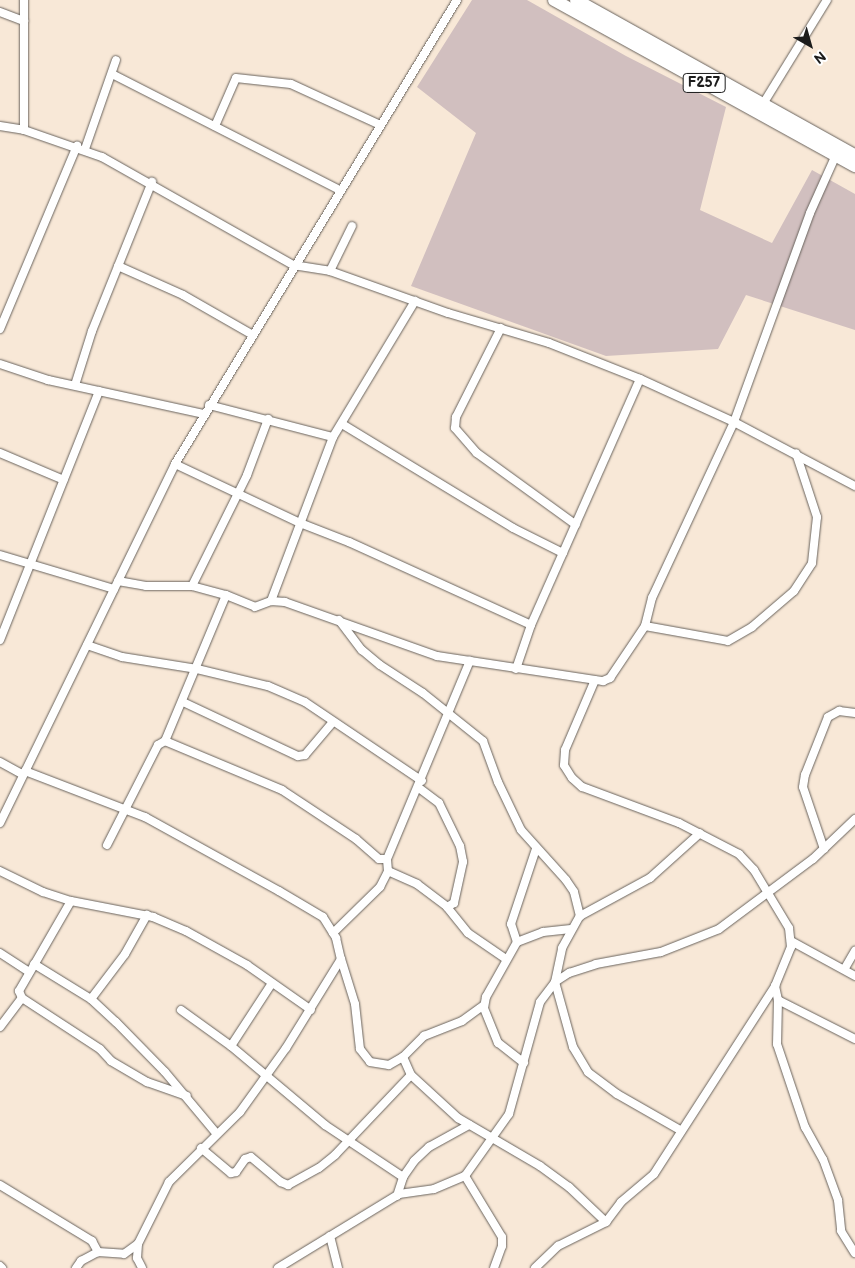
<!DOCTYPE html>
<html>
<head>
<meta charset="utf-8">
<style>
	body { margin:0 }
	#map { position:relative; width:855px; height:1268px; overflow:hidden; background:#f8e8d7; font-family:"Balsamiq Sans",sans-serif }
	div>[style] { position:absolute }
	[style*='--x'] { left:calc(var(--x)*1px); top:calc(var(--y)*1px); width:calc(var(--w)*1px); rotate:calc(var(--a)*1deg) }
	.industrial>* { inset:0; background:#d1bfbf }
	.roads { filter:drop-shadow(0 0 1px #69635d) drop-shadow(0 0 1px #69635d) }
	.minor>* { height:8px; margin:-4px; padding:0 4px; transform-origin:4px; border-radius:4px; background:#fff }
	.primary>* { height:12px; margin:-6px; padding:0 6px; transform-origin:6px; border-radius:6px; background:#fff }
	span { translate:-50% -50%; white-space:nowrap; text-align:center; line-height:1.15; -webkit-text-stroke:5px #fff; paint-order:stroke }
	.shield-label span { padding:1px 4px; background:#fff; border:1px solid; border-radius:4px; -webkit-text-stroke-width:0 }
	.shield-label { font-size:14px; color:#1c1c1c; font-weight:700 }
	.north { position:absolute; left:785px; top:20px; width:50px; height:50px; -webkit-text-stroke:4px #fff; paint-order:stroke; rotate:142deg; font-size:14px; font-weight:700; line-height:20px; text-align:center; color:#1c1c1c }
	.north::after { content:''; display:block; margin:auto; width:18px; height:22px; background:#1c1c1c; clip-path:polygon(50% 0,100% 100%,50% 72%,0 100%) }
</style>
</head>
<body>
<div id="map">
	<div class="industrial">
		<i style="clip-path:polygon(472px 0,527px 0,626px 56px,726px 107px,700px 210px,772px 243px,812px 170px,855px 194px,855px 330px,746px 295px,718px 349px,606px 356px,411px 286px,476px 133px,417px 87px)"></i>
	</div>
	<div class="roads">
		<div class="minor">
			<i style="--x:0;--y:12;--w:26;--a:21"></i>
			<i style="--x:112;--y:74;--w:256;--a:27"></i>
			<i style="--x:763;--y:104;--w:122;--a:-58.4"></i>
			<i style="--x:0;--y:126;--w:24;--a:9"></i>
			<i style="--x:24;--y:130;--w:83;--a:19.1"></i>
			<i style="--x:102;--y:157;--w:219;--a:29.5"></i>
			<i style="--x:293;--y:265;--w:37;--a:9"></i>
			<i style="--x:330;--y:271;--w:125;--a:19.6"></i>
			<i style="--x:448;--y:313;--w:105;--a:16.5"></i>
			<i style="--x:549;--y:343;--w:98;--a:21.6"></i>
			<i style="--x:640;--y:379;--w:103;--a:24.6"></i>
			<i style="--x:734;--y:422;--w:137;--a:27.9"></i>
			<i style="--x:215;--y:126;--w:52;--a:-66.4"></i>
			<i style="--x:236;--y:78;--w:55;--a:6.2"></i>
			<i style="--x:291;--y:84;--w:98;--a:24.7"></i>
			<i style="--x:24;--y:130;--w:130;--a:-90"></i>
			<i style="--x:85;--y:149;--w:94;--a:-70.8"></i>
			<i style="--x:118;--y:266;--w:71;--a:24"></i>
			<i style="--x:183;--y:295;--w:78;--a:29.8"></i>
			<i style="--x:330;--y:271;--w:50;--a:-63.9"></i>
			<i style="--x:501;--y:328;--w:100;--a:116.8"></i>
			<i style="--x:456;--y:417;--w:11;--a:95"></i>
			<i style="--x:455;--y:428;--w:33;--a:49"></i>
			<i style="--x:477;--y:453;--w:122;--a:36"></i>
			<i style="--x:0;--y:329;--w:199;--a:-67.2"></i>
			<i style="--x:0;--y:364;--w:51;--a:18.4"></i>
			<i style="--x:48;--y:380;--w:160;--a:12.3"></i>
			<i style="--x:75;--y:385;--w:57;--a:-72.5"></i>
			<i style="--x:92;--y:331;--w:161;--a:-68.1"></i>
			<i style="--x:209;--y:405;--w:128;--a:14.5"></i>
			<i style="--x:342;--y:424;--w:200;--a:31.3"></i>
			<i style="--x:513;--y:528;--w:56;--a:26.6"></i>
			<i style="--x:0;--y:453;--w:69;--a:22.9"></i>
			<i style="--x:175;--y:464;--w:138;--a:25.3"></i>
			<i style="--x:300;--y:523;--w:53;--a:21.2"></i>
			<i style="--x:349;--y:542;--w:200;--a:24.5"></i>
			<i style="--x:0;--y:555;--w:119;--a:16.6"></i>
			<i style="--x:118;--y:581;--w:28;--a:10"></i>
			<i style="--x:146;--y:586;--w:46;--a:0"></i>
			<i style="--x:192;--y:586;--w:35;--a:15"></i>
			<i style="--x:226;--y:595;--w:31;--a:22"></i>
			<i style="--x:255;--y:607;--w:17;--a:-21"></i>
			<i style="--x:271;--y:601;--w:14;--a:4"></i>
			<i style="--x:285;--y:602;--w:161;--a:19.6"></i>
			<i style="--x:437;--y:656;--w:168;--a:8.6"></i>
			<i style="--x:603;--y:681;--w:8;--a:-23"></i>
			<i style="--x:610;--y:678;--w:63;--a:-56.1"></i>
			<i style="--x:645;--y:626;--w:29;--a:-76"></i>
			<i style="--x:652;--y:598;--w:194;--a:-65"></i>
			<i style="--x:734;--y:422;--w:222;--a:-70"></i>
			<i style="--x:810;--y:213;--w:64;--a:-65.9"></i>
			<i style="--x:192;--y:586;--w:124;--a:-63.6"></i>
			<i style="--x:247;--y:475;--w:60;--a:-69.4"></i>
			<i style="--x:271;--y:601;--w:175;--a:-69.3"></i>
			<i style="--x:333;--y:437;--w:159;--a:-58.9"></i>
			<i style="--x:339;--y:620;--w:38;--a:53"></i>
			<i style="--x:362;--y:650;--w:23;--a:40"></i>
			<i style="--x:380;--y:665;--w:51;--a:33.1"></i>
			<i style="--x:423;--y:693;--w:77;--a:38.7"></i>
			<i style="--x:483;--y:741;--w:44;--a:69.9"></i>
			<i style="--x:498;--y:782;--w:53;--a:64.4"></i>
			<i style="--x:521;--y:830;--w:67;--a:48"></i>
			<i style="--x:566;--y:880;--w:14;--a:56"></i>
			<i style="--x:574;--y:892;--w:25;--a:76"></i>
			<i style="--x:645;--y:626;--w:84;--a:10.2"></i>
			<i style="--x:728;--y:641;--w:28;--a:-30"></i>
			<i style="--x:752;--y:627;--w:55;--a:-40.6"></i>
			<i style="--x:794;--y:591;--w:33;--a:-57"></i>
			<i style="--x:812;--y:563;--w:46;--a:-83.8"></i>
			<i style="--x:817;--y:517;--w:67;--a:-108.2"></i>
			<i style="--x:0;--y:640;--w:268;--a:-68.3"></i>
			<i style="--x:87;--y:645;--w:37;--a:19"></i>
			<i style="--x:122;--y:657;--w:76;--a:9.1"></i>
			<i style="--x:197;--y:669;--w:73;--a:13.5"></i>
			<i style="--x:268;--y:686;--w:40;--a:23.4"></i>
			<i style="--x:305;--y:702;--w:141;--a:34"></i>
			<i style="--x:516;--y:669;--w:46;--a:-71.2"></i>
			<i style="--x:531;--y:625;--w:269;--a:-66.1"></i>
			<i style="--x:183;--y:702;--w:127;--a:25.2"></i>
			<i style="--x:298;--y:756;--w:7;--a:-8"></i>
			<i style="--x:305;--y:755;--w:43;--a:-49.7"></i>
			<i style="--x:165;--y:741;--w:127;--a:22.7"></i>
			<i style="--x:282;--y:790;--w:89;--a:33.5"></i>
			<i style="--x:356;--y:839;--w:30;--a:41"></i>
			<i style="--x:379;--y:859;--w:8;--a:0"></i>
			<i style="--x:0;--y:762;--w:26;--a:29"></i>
			<i style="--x:25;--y:771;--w:129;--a:21"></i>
			<i style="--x:145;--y:817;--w:153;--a:28.9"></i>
			<i style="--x:279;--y:891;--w:51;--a:30.6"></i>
			<i style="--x:323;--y:917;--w:25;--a:58"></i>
			<i style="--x:336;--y:938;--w:22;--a:77"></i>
			<i style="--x:341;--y:959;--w:105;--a:121.7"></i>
			<i style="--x:286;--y:1048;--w:79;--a:125.7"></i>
			<i style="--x:240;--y:1112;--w:100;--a:135.4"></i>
			<i style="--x:169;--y:1182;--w:69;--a:116.6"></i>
			<i style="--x:138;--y:1244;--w:14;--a:94"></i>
			<i style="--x:137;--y:1258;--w:11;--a:63"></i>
			<i style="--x:419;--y:788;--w:25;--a:37"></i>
			<i style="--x:439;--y:803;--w:48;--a:64"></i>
			<i style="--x:460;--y:846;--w:16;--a:79"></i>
			<i style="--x:463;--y:862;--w:42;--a:102.4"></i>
			<i style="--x:454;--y:903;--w:8;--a:150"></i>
			<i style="--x:0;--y:823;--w:399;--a:-64"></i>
			<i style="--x:175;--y:464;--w:543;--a:-58.71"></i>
			<i style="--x:107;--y:845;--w:112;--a:-63"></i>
			<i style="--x:158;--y:745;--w:8;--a:-30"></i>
			<i style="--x:165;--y:741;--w:158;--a:-67.3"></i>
			<i style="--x:824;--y:849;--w:65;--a:-108.7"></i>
			<i style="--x:803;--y:787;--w:12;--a:-81"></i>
			<i style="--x:805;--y:775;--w:62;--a:-68.4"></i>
			<i style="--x:828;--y:717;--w:13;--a:-29"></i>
			<i style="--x:839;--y:711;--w:16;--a:7"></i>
			<i style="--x:0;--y:871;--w:48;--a:26"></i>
			<i style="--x:43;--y:892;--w:29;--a:18"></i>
			<i style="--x:71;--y:901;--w:84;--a:11"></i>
			<i style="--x:153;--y:917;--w:36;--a:23"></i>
			<i style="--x:186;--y:931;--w:70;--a:29.1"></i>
			<i style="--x:247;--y:965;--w:78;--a:35.1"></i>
			<i style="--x:388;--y:871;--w:32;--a:24"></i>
			<i style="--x:417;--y:884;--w:38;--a:37"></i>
			<i style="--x:447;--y:907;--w:33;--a:51"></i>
			<i style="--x:468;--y:933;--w:46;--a:34.4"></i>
			<i style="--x:71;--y:901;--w:104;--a:120"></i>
			<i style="--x:19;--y:991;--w:8;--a:67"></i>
			<i style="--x:22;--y:998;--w:93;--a:33.2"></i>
			<i style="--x:100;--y:1049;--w:16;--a:47"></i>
			<i style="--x:111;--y:1061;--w:42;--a:30.3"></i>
			<i style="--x:147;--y:1082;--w:42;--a:19.3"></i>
			<i style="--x:333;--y:933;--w:66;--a:-44.4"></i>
			<i style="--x:380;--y:887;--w:18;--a:-63"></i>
			<i style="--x:388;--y:871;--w:12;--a:-95"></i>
			<i style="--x:387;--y:859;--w:215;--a:-67.3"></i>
			<i style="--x:791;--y:941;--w:73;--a:28.7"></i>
			<i style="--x:517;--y:942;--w:19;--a:-108"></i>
			<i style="--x:511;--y:924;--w:79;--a:-71.6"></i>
			<i style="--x:0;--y:953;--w:35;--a:33"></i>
			<i style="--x:341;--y:959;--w:47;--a:72.7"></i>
			<i style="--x:355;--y:1004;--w:45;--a:83.7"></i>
			<i style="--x:360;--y:1049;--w:16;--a:52"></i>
			<i style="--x:370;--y:1062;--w:19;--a:9"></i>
			<i style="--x:389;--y:1065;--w:16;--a:-30"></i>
			<i style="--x:403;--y:1057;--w:30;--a:-45"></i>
			<i style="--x:424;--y:1036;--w:41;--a:-21.5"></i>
			<i style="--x:462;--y:1021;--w:27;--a:-36"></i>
			<i style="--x:34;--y:964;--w:67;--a:31.6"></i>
			<i style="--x:91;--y:999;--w:34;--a:43"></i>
			<i style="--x:116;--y:1022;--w:70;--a:45.6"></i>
			<i style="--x:165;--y:1072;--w:80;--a:50.1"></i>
			<i style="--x:845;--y:968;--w:20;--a:-60"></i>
			<i style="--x:775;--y:986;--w:14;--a:78"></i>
			<i style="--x:778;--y:1000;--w:44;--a:91.3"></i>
			<i style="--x:777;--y:1044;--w:88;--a:71.4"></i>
			<i style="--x:805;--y:1127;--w:37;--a:61"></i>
			<i style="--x:823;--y:1159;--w:44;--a:69.9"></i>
			<i style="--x:838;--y:1200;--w:31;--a:84"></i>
			<i style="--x:841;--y:1231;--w:26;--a:58"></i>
			<i style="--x:91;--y:999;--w:56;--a:-52.9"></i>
			<i style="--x:125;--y:954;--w:45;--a:-60.6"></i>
			<i style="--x:778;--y:1000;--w:86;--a:26.9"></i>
			<i style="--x:181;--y:1010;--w:62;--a:35.8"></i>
			<i style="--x:231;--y:1046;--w:123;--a:40"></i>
			<i style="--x:325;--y:1125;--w:94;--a:33.7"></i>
			<i style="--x:0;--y:1027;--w:36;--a:-53"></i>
			<i style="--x:231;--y:1046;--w:75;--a:-56.9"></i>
			<i style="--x:403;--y:1057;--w:20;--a:66"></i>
			<i style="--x:411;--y:1075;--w:64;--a:42.5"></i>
			<i style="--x:458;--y:1118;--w:95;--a:30.3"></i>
			<i style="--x:540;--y:1166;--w:36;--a:36"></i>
			<i style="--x:569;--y:1187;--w:51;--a:43.4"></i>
			<i style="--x:524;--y:1063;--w:33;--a:-142"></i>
			<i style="--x:498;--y:1043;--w:38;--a:-112"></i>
			<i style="--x:484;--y:1008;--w:11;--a:-80"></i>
			<i style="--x:486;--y:997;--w:63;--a:-60.6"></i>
			<i style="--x:517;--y:942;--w:28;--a:-21"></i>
			<i style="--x:543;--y:932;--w:28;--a:-6"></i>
			<i style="--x:680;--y:1130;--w:73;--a:-150.3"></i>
			<i style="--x:617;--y:1094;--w:36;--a:-143"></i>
			<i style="--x:588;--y:1072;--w:29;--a:-121"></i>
			<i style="--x:573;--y:1047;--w:67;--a:-105.5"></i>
			<i style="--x:555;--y:982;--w:35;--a:-78"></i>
			<i style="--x:562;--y:948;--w:37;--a:-61"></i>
			<i style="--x:580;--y:916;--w:80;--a:-28.5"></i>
			<i style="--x:650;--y:878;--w:67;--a:-42"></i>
			<i style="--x:201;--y:1148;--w:39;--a:40"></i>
			<i style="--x:231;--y:1173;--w:5;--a:-11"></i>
			<i style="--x:236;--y:1172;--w:16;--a:-55"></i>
			<i style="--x:245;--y:1159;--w:6;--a:-18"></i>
			<i style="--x:251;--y:1157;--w:39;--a:40"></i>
			<i style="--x:281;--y:1182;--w:8;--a:23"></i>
			<i style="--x:288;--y:1185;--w:35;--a:-29"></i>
			<i style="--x:319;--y:1168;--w:21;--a:-39"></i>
			<i style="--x:335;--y:1155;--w:110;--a:-46.5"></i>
			<i style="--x:465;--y:1176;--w:71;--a:58.8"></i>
			<i style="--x:502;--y:1237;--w:9;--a:90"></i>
			<i style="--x:502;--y:1246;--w:23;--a:110"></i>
			<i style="--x:0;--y:1185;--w:108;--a:31.3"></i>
			<i style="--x:92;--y:1241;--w:13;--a:61"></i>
			<i style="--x:397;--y:1196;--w:20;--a:-72"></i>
			<i style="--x:403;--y:1177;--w:19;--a:-55"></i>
			<i style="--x:414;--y:1161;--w:21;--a:-43"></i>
			<i style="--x:429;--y:1147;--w:46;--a:-28.8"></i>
			<i style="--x:330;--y:1236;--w:33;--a:76"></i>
			<i style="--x:0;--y:1266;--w:3;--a:45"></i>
			<i style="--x:76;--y:1268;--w:9;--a:-54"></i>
			<i style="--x:81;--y:1261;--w:19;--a:-28"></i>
			<i style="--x:98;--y:1252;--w:26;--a:4"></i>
			<i style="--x:124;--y:1254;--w:17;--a:-36"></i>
			<i style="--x:278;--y:1268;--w:142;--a:-31.4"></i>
			<i style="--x:399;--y:1194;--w:35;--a:-8"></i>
			<i style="--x:434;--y:1189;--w:34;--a:-23"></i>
			<i style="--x:465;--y:1176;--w:76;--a:-54.6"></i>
			<i style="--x:509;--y:1114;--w:116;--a:-74.5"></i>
			<i style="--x:540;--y:1002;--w:25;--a:-53"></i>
			<i style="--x:555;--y:982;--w:17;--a:-33"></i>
			<i style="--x:569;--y:973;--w:28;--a:-18"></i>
			<i style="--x:596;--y:964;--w:66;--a:-10.5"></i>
			<i style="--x:661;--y:952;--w:62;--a:-21.6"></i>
			<i style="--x:719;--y:929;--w:117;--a:-36.7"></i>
			<i style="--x:813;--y:859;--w:58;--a:-43.6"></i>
			<i style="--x:535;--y:1268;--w:32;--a:-44"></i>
			<i style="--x:558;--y:1246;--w:54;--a:-26.6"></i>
			<i style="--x:606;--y:1222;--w:25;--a:-53"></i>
			<i style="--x:621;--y:1202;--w:43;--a:-40.3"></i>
			<i style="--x:654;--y:1174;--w:224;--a:-57.2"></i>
			<i style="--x:775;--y:986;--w:42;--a:-67.7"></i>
			<i style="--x:791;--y:947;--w:19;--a:-96"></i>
			<i style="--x:789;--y:928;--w:68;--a:-121.1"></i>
			<i style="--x:754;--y:870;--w:22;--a:-133"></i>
			<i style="--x:739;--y:854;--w:68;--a:-152.7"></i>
			<i style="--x:679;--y:823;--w:103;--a:-159.6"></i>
			<i style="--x:582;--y:787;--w:13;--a:-138"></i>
			<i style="--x:572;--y:778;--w:15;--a:-122"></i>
			<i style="--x:564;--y:765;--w:15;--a:-86"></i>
			<i style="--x:565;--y:750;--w:76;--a:-66.8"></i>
		</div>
		<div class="primary">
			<i style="--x:554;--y:0;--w:344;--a:28.9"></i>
			<i style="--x:576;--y:0;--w:319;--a:29.1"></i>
		</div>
	</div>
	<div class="shield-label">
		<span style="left:704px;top:83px">F257</span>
	</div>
	<div class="north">N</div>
</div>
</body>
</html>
